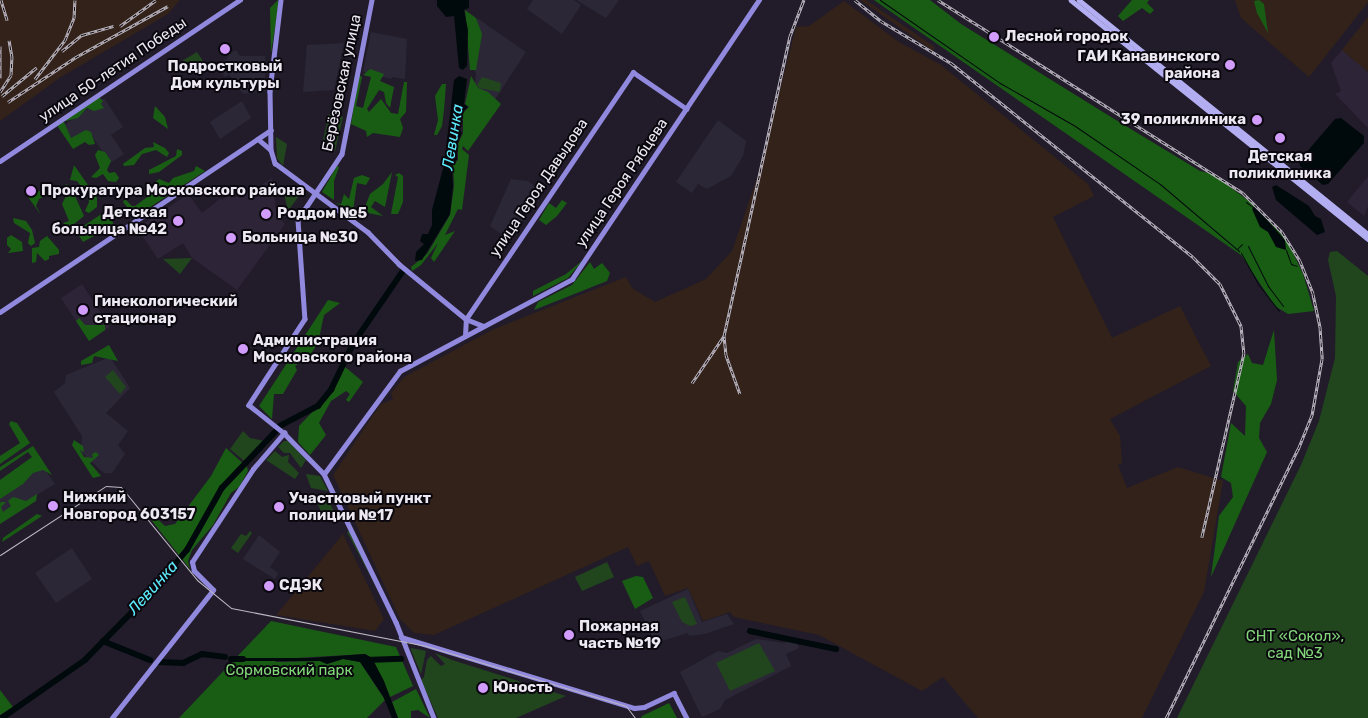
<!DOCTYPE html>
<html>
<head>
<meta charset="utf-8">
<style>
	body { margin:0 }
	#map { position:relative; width:1368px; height:718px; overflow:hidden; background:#221c2a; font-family:Rubik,sans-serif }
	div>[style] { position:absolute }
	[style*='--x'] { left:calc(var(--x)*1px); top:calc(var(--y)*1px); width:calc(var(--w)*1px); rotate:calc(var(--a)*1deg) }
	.built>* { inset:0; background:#2d2437 }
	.industrial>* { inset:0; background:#322219 }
	.education>* { inset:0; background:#2b2737 }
	.green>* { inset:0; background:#21461e }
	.forest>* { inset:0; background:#195d14 }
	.water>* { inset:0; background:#000a0c }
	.stream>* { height:1px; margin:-0.5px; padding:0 0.5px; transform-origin:0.5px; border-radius:0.5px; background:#000a0c }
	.river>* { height:5.5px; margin:-2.75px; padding:0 2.75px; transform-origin:2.75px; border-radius:2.75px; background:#000a0c }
	.secondary>* { height:4.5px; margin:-2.25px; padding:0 2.25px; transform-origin:2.25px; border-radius:2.25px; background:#9089de }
	.primary>* { height:4.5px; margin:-2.25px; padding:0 2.25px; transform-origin:2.25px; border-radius:2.25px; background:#b2aef1 }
	.tram>* { height:1px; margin:-0.5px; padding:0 0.5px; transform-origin:0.5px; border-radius:0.5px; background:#bdb8c3 }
	.rail>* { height:3px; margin-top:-1.5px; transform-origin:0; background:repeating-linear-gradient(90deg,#0a080e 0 4px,#bdb8c3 0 8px); box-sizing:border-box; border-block:1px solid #bdb8c3 }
	.dots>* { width:14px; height:14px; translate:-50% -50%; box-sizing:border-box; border:2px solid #0a080e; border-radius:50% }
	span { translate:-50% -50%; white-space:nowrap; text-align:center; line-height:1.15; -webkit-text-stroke:4px #0a080e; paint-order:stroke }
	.poi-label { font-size:15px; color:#ede8f2; font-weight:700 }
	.left { translate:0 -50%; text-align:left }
	.right { translate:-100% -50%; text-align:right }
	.street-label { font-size:15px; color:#ede8f2 }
	.park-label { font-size:15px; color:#82d879 }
	.water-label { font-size:16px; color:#5cecfc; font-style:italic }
</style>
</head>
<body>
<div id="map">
	<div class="built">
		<i style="clip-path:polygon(1342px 50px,1368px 72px,1368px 128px,1335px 94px,1341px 91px,1331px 63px)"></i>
		<i style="clip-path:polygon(1368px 176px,1368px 206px,1364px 216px,1347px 202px)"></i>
		<i style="clip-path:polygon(272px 178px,277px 216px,285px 224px,237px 290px,192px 258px,183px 243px,158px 259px,137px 228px,188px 194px,202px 213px,221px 198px,222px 200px,229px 195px,243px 198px,247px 191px,250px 193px)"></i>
		<i style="clip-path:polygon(82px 284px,110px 327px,89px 341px,61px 298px)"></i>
	</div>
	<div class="industrial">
		<i style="clip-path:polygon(0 0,180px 0,168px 14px,61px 77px,0 121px)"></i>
		<i style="clip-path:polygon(860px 0,866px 0,935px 47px,933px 51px)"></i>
		<i style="clip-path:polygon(1235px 0,1368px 0,1368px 2px,1309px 77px,1241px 18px)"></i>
		<i style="clip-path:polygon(844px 1px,899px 42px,941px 65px,1088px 184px,1094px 196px,1053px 217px,1112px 338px,1180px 306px,1211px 366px,1110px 419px,1120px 436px,1122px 463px,1118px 465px,1127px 488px,1178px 467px,1223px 481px,1204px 592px,1142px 718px,978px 718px,943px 677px,922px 691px,819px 635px,734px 617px,730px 612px,703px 621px,688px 588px,665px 596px,649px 561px,637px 566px,628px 547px,434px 635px,414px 633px,400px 619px,333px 475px,380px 405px,393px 399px,391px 393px,404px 377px,494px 329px,626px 277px,632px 288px,655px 302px,706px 279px,732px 251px,758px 175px,796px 27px,809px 26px)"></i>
		<i style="clip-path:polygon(1368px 17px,1368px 72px,1342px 50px)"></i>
		<i style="clip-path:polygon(343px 534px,384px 619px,375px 631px,276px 615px)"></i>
	</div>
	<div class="education">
		<i style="clip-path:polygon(533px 0,574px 0,581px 5px,562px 34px,527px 9px)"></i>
		<i style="clip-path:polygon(576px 0,619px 0,606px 18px)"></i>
		<i style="clip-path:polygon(477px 18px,526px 52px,469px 139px,476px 73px,473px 68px)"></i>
		<i style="clip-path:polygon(371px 32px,407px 39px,405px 79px,392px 77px,391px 79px,363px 72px)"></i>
		<i style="clip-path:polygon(344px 43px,334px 90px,303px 92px,307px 45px)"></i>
		<i style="clip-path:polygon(236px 50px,240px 56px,265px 56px,265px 91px,243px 94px,229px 74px,225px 77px,220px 69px,222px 62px,228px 58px,227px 55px)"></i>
		<i style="clip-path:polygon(104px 98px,123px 127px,111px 135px,124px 154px,110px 163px,92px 136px,74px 148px,60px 128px)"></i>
		<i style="clip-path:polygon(242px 101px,251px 118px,220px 139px,210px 122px)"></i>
		<i style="clip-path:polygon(718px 120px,746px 141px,743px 156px,731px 176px,707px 189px,698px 184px,692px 193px,676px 182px)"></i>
		<i style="clip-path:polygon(511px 179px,528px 181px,541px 191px,510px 240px,490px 226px)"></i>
		<i style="clip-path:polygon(110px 357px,130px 388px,106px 413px,128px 431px,118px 445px,125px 454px,112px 473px,104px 473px,81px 452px,82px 436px,54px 392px,65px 383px,66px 375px)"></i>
		<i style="clip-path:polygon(37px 458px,55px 484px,0 517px,0 484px)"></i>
		<i style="clip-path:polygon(259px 535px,280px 552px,270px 567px,278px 573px,275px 579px,243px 559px)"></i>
		<i style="clip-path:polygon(72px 548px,92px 579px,56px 603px,35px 573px)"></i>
		<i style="clip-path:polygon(688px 589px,702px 622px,727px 614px,734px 624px,705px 634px,689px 636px,688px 633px,655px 643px,640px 611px)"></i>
		<i style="clip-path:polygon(756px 639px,784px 643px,795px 639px,799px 648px,786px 654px,791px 666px,725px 700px,720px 709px,702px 717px,680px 672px,718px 651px,727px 653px)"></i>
	</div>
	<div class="green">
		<i style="clip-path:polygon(197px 52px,203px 61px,188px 71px,182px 61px)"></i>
		<i style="clip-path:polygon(482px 77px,501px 83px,500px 92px,479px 88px,477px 85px)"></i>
		<i style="clip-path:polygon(329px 114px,343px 117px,335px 151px,321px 148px)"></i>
		<i style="clip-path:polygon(276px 137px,287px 144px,283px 166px,277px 158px)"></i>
		<i style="clip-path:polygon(284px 187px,301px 193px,288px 211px,285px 198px)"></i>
		<i style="clip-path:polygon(1337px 251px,1368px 276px,1368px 718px,1177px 718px,1301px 465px,1319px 421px,1335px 358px,1336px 296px,1328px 260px,1330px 252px)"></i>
		<i style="clip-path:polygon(192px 258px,180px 274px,163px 259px)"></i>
		<i style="clip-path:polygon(113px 370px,126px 387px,120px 394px,105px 377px)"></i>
		<i style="clip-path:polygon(243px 431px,250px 438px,264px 441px,244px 461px,230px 449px)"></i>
		<i style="clip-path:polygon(284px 441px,288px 441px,306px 460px,301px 468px,290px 453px,284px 453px,278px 447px)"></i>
		<i style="clip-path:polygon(275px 451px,282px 457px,289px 455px,288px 462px,299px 473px,295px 479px,266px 460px)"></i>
		<i style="clip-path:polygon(306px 474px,320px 476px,328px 491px,311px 488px)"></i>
		<i style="clip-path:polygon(327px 498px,334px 511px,323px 516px,316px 500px)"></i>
		<i style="clip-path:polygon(351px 530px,391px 615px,347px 532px)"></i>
		<i style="clip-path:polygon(250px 531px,252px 533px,238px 553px,231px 548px,241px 534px,246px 536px)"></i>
		<i style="clip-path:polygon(607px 562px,614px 577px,582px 591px,575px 577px)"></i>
		<i style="clip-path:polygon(685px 597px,697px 624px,690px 626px,682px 622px,672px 602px)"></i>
		<i style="clip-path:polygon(759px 643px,775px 671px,730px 691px,716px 663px)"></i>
		<i style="clip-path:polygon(411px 648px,426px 651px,421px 674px,411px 650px)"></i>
		<i style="clip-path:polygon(435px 653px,452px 660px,566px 696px,516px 718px,438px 718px,421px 680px,424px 677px,427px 660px,431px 656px,441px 666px,445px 664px)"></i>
	</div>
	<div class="forest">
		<i style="clip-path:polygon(278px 0,278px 9px,271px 53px,270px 8px)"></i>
		<i style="clip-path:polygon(874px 0,930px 0,961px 24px,1111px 117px,1200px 171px,1213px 174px,1254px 205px,1287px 240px,1303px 274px,1314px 311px,1288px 314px,1275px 306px,1241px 255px)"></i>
		<i style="clip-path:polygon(1132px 0,1149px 0,1147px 3px,1154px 10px,1150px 14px,1142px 8px,1123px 21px,1118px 16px)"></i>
		<i style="clip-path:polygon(1259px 0,1264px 4px,1268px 33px,1257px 13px,1254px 1px)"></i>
		<i style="clip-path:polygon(465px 10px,476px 18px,482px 34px,476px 70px,470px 70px)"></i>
		<i style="clip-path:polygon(370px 69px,384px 74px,380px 81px,394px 87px,390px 108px,386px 103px,384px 92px,379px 90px,367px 109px,369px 112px,381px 99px,391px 113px,398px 114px,404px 82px,407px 82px,406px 112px,400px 119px,403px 128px,400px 137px,373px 133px,367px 137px,366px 131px,351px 124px,359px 75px,362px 77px,356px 106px,363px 108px,371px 77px,363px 75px)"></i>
		<i style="clip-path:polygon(471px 76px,478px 88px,488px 92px,501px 104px,468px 151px,463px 146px,462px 149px,469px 155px,462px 210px,458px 209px,445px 235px,455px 231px,434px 262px,431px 258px,438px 243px,421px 265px,412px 271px,411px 267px,427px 254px,450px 215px,454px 186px,453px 165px,458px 160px,458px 144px,463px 133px,463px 113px,469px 107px,465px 104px)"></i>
		<i style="clip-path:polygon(442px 84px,446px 84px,444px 110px,442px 126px,437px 135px,434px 135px,438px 120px,435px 96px)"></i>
		<i style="clip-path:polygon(98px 96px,103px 101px,101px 104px,104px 108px,94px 111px,87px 108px,78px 118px,66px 121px,65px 118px)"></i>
		<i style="clip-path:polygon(155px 106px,165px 117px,168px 129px,153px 118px)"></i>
		<i style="clip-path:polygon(64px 122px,71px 138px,86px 130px,91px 132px,95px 144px,89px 145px,85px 142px,73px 149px,58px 127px,58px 123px)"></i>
		<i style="clip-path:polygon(153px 142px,165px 148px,169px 153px,167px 157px,156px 150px,142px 154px,134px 165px,124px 166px,123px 164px,145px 148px,154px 147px)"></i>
		<i style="clip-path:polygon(177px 149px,182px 151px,182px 155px,159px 172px,149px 174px,149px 170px,176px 156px)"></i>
		<i style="clip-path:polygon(98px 150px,105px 152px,111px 161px,107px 170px,109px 173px,115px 172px,119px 178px,116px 182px,108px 181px,103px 174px,96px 178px,91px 177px,100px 168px,95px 155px)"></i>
		<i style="clip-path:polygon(74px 165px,97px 198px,97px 207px,89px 213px,85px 211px,89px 202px,88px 195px,77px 181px,70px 180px)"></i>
		<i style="clip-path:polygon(196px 166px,205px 171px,135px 217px,123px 202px,125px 199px,132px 206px,135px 206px,157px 190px,153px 184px,159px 179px,169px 183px,173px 178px,194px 171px)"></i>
		<i style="clip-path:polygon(337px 166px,339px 167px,334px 181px,334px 200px,322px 192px)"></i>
		<i style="clip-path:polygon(392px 172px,385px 207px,375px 201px,371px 207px,383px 216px,363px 212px,370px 194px,383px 184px)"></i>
		<i style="clip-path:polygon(399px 173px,403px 176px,403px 202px,398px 214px,391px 214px,398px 177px,395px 175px)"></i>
		<i style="clip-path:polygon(362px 175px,370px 178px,366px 185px,357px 183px,353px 211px,355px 216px,351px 215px,346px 207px,335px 203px,341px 204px,344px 194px,349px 199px,354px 178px)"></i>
		<i style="clip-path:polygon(46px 182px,48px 194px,39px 199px,36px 206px,41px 215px,28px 197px,43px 189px)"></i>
		<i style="clip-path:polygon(66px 184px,71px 187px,84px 216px,69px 228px,63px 223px,69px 221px,62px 204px,67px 194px,63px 189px)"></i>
		<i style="clip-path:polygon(562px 200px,567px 203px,557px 216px,546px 225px,539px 220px,549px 203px,556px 208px)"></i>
		<i style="clip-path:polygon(103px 213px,108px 213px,114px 225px,83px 242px,76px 231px)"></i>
		<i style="clip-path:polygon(13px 218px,26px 221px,32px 230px,35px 243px,31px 246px,28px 243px,30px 233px,14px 223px)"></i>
		<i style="clip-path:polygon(11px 235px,22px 242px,23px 251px,8px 253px,11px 249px,7px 245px,7px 238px)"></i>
		<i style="clip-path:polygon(47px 236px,59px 250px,59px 254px,49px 256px,49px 259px,45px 261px,37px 253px,36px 262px,32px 263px,32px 248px,39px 247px,40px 241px)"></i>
		<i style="clip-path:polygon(583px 260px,568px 278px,533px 296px,533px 291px,566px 274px)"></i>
		<i style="clip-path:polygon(590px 262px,594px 269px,602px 263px,610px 273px,607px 281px,534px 310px,538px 302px,572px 285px)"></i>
		<i style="clip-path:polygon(328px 300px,340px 303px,324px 315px,318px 343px,308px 358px,295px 366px,297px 370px,283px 394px,274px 394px,272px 419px,259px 406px)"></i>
		<i style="clip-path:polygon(79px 318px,85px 325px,105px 325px,105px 330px,89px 341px,76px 321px)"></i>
		<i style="clip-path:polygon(1274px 330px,1277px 380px,1271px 404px,1260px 423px,1259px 438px,1267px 452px,1211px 577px,1219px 516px,1233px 497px,1231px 483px,1221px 477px,1231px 423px,1245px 436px,1246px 406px,1233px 391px,1238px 362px,1248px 354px,1252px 363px,1263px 365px)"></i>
		<i style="clip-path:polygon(109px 345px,118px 361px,94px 356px,92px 363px,81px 365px,81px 361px)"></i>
		<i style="clip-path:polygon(344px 366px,363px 382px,349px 402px,346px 400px,350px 394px,346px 391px,331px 401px,319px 423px,326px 435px,310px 455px,298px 442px,299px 426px,332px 391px)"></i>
		<i style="clip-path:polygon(11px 421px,17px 423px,30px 443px,0 464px,0 456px,20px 443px,9px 424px)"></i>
		<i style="clip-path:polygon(74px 440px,83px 446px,84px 452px,80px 450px,84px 457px,93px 458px,92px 454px,96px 452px,99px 455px,90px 463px,101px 476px,93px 478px,72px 445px)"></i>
		<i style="clip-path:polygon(33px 446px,52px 475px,43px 470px,33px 473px,23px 484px,0 499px,0 480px,32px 457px,28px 452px,0 471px,0 467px)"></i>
		<i style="clip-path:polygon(226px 448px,247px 467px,248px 471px,239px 487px,231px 493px,213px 525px,192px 550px,188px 561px,190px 569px,149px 517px,152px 514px,165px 526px,175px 524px,211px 476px)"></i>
		<i style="clip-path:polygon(37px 494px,36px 501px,0 524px,0 503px,1px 502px,6px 502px,1px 507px,3px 512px,11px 506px,8px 501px,13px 497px,26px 501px)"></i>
		<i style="clip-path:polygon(37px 514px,42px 516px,2px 542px,3px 538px)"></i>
		<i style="clip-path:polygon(636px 576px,643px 577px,653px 598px,635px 609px,622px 581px)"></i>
		<i style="clip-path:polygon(271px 621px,396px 647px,413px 686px,390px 697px,372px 658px,365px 654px,278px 659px,275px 662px,320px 661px,327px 664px,343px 659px,360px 662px,385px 700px,367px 718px,179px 718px)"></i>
		<i style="clip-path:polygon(416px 689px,430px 718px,418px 710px,411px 711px,411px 718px,398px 718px,392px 702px)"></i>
		<i style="clip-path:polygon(0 690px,13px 707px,0 715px)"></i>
		<i style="clip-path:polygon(669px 703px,677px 718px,641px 718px,642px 716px)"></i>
	</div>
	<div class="water">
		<i style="clip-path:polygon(437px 0,469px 0,469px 8px,464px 10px,468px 30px,467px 66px,463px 70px,459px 68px,454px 16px,446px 17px,437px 6px)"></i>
		<i style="clip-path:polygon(459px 76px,467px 79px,464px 104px,468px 107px,460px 114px,459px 130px,462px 133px,457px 144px,457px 159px,452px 165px,453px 186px,450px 214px,422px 260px,415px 261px,416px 252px,424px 244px,420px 241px,422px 234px,428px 234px,432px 225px,432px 210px,444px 165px,454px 80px)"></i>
		<i style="clip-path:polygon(1341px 118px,1364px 136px,1364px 143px,1328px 184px,1323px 185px,1300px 166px,1299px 161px,1335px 119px)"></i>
		<i style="clip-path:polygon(1276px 185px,1309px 206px,1315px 216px,1321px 219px,1325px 232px,1317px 235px,1276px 200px,1272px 187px)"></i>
		<i style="clip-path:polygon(1255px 206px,1285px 240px,1286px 250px,1276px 247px,1268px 232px,1260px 227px,1252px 209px)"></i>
		<i style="clip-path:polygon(365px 654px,372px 658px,384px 681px,398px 718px,392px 718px,383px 696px,360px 662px,343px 659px,327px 664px,320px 661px,236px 661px,238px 658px,311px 658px)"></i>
	</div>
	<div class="stream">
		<i style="--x:880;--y:0;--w:146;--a:34.7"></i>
		<i style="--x:1000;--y:83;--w:86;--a:29.8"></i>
		<i style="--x:1075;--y:126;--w:103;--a:34.3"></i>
		<i style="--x:1160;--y:184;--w:104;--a:40.3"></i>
		<i style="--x:1246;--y:202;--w:9;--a:36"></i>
		<i style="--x:1248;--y:246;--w:45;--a:63.4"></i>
		<i style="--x:1268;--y:286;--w:25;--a:53"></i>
		<i style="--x:1237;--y:249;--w:7;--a:-45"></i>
		<i style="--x:1286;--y:250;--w:15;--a:70"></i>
		<i style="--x:1291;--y:264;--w:6;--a:18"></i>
		<i style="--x:1241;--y:253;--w:35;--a:61"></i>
		<i style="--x:1258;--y:284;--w:34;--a:52"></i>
	</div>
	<div class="river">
		<i style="--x:355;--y:341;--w:85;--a:-55.6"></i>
		<i style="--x:280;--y:426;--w:43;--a:-27.8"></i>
		<i style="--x:318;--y:406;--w:21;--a:-51"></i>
		<i style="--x:331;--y:390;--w:51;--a:-64.4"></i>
		<i style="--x:750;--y:631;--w:88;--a:11.8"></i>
		<i style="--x:103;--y:641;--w:51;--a:22"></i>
		<i style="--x:231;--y:659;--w:12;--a:0"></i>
		<i style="--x:366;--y:660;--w:35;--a:-2"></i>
		<i style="--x:158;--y:662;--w:25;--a:2"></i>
		<i style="--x:183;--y:663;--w:21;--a:-25"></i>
		<i style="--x:202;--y:654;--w:23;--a:7"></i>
		<i style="--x:2;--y:718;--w:101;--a:-34.9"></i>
		<i style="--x:85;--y:660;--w:87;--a:-45.5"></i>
		<i style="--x:146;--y:598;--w:63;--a:-49.5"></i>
		<i style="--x:187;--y:550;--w:71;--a:-60.6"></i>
		<i style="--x:222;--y:488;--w:79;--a:-46.5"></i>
	</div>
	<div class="secondary">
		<i style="--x:281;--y:0;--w:92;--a:96.9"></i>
		<i style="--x:270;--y:91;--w:59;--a:89"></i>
		<i style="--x:271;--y:150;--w:14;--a:73"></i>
		<i style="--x:275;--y:163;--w:116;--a:36.6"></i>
		<i style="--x:368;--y:232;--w:45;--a:45.9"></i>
		<i style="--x:399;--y:264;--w:87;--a:39.4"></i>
		<i style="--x:466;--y:319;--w:18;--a:22"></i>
		<i style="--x:372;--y:0;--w:157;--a:101"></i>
		<i style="--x:342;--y:154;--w:79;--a:123.7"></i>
		<i style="--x:298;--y:220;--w:99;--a:86"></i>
		<i style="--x:305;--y:319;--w:103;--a:123.1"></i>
		<i style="--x:249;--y:405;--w:45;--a:38.7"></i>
		<i style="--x:284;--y:433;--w:57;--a:45.7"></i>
		<i style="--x:324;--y:474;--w:165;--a:64.1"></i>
		<i style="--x:396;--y:622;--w:103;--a:68.4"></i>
		<i style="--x:258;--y:139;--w:16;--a:40"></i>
		<i style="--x:0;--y:161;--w:289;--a:-33.9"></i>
		<i style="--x:0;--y:312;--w:326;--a:-33.9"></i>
		<i style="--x:466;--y:319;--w:298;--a:-55.9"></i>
		<i style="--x:633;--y:72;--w:65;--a:34.4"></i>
		<i style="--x:465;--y:336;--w:17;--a:-87"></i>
		<i style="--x:324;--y:474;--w:128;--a:-53.6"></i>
		<i style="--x:400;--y:371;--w:195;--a:-28.1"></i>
		<i style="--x:572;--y:279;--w:336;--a:-56.2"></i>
		<i style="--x:401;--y:637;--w:244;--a:16.9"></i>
		<i style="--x:634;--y:708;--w:10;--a:-6"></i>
		<i style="--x:644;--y:707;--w:33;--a:-25"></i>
		<i style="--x:674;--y:693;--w:28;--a:63"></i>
		<i style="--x:112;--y:718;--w:163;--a:-51.7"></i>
		<i style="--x:213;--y:590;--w:27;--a:-135"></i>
		<i style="--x:194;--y:571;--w:9;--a:-103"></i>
		<i style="--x:192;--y:562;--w:111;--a:-56.7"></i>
		<i style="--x:253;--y:469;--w:48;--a:-49.3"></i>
	</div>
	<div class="primary">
		<i style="--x:1071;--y:0;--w:381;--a:38.8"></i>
		<i style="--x:1079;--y:0;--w:372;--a:39"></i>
	</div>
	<div class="tram">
		<i style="--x:0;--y:555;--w:126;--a:-33.1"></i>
		<i style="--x:106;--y:486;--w:15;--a:4"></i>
		<i style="--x:121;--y:487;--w:120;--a:50.7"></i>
		<i style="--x:197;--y:580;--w:44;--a:39.5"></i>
		<i style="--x:231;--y:608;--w:199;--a:11"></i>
		<i style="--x:426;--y:646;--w:209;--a:16.7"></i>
		<i style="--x:626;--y:706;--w:15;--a:53"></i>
	</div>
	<div class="rail">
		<i style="--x:1;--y:0;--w:21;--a:73"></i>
		<i style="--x:855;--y:0;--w:33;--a:39"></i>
		<i style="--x:881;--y:21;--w:82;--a:31"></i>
		<i style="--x:951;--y:63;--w:310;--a:38.7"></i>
		<i style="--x:1193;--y:257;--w:38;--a:45"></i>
		<i style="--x:1220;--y:284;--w:47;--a:63.4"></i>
		<i style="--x:1241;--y:326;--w:27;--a:84"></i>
		<i style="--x:1244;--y:353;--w:189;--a:102.9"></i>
		<i style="--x:938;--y:0;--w:361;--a:32.3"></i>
		<i style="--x:1243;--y:193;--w:55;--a:45"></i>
		<i style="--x:1282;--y:232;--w:34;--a:58"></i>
		<i style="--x:1300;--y:261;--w:35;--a:68"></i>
		<i style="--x:1313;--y:294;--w:34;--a:78"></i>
		<i style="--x:1320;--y:327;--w:32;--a:86"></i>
		<i style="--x:1322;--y:359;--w:57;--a:100.1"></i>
		<i style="--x:1312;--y:415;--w:37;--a:112"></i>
		<i style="--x:1298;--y:449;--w:300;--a:116.1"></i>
		<i style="--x:120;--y:26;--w:44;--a:-35.8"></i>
		<i style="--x:0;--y:46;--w:32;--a:90"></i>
		<i style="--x:62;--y:51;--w:26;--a:-39"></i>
		<i style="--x:82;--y:35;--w:33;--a:-16"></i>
		<i style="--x:35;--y:79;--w:49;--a:-52.4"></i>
		<i style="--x:65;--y:40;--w:24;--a:-68"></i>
		<i style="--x:74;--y:18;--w:18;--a:-87"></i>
		<i style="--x:0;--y:92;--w:20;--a:-57"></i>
		<i style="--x:11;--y:75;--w:18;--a:-87"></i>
		<i style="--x:12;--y:57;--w:17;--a:-100"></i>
		<i style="--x:2;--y:96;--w:45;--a:-39.6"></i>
		<i style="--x:8;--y:102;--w:82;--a:-33.5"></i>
		<i style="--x:76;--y:57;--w:105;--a:-29"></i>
		<i style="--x:724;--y:336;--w:19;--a:84"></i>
		<i style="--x:726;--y:355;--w:41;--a:70.3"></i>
		<i style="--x:692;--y:383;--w:57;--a:-55.8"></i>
		<i style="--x:724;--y:336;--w:307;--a:-77.6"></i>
		<i style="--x:790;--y:36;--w:39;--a:-69"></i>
	</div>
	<div class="dots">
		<i style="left:994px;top:37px;background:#d29cfd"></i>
		<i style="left:225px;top:49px;background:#d29cfd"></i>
		<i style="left:1230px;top:65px;background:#d29cfd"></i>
		<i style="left:1257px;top:120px;background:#d29cfd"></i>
		<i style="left:1280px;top:138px;background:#d29cfd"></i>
		<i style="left:31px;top:191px;background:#d29cfd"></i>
		<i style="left:266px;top:214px;background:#d29cfd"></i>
		<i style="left:178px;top:221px;background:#d29cfd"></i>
		<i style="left:231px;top:238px;background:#d29cfd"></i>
		<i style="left:83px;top:310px;background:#d29cfd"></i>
		<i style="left:243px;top:349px;background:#d29cfd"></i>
		<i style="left:53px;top:506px;background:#d29cfd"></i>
		<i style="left:279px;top:507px;background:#d29cfd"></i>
		<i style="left:269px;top:586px;background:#d29cfd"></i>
		<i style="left:569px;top:635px;background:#d29cfd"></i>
		<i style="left:483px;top:688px;background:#d29cfd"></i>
	</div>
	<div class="poi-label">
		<span class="left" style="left:1005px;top:37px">Лесной городок</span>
		<span class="right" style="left:1220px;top:65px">ГАИ Канавинского<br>района</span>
		<span style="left:225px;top:75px">Подростковый<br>Дом культуры</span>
		<span class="right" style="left:1246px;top:120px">39 поликлиника</span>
		<span style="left:1280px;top:165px">Детская<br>поликлиника</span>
		<span class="left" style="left:41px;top:191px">Прокуратура Московского района</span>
		<span class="right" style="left:167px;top:221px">Детская<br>больница №42</span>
		<span class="left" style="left:277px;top:214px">Роддом №5</span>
		<span class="left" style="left:242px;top:238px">Больница №30</span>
		<span class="left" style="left:94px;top:310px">Гинекологический<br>стационар</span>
		<span class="left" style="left:253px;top:349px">Администрация<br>Московского района</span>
		<span class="left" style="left:63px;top:506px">Нижний<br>Новгород 603157</span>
		<span class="left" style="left:289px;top:507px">Участковый пункт<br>полиции №17</span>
		<span class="left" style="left:279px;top:586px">СДЭК</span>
		<span class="left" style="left:579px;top:635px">Пожарная<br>часть №19</span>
		<span class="left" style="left:493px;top:688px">Юность</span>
	</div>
	<div class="street-label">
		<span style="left:113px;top:70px;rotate:-34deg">улица 50-летия Победы</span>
		<span style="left:342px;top:83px;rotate:-78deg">Берёзовская улица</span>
		<span style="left:622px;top:183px;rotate:-56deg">улица Героя Рябцева</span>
		<span style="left:539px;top:188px;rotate:-56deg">улица Героя Давыдова</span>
	</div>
	<div class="park-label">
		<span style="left:1295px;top:645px">СНТ «Сокол»,<br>сад №3</span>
		<span style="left:289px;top:671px">Сормовский парк</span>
	</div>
	<div class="water-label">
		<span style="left:453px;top:137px;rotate:-81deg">Левинка</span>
		<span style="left:153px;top:588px;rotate:-48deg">Левинка</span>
	</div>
</div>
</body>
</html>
